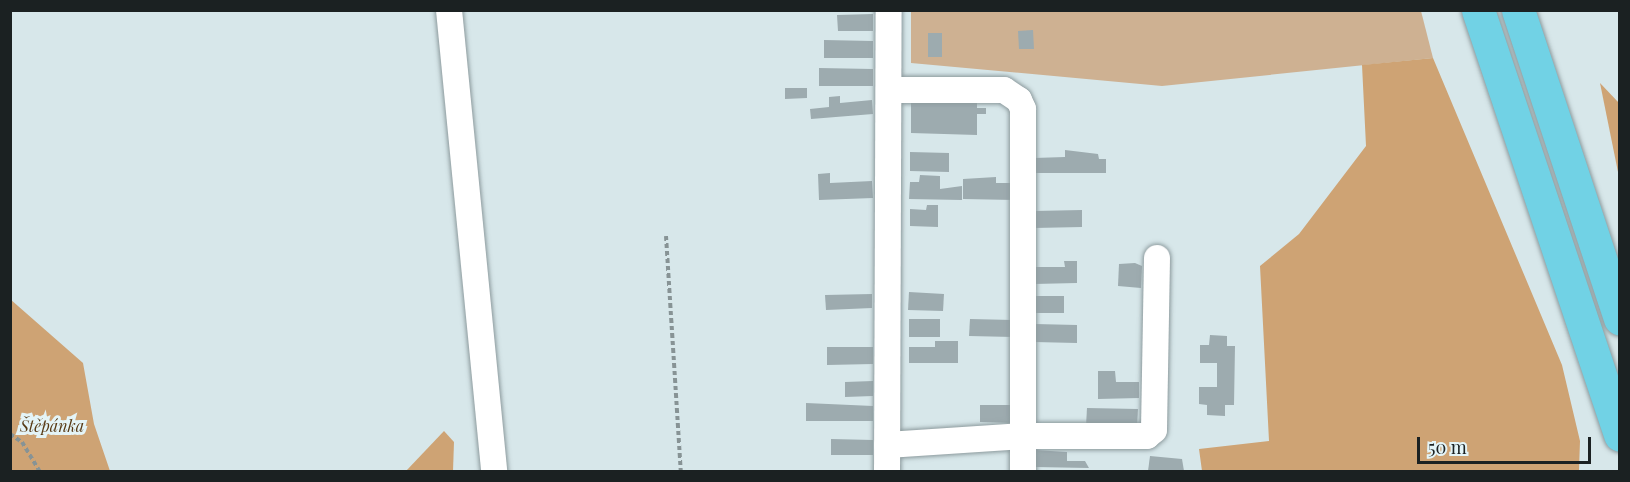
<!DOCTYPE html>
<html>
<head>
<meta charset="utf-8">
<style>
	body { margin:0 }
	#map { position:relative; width:1630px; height:482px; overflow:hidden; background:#d7e7ea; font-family:"Playfair Display",serif }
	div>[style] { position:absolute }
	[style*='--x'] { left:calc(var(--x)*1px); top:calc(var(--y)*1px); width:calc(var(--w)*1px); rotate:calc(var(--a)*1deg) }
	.green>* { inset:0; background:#ceb192 }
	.forest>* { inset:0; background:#cea374 }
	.building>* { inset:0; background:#9dabaf }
	.path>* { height:4px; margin-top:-2px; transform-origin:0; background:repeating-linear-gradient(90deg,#879395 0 4.5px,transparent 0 7.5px) }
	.roads { filter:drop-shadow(0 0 2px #8d9b9e) drop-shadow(0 0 2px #8d9b9e) }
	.street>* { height:26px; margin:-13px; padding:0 13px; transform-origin:13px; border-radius:13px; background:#fff }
	.highway>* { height:33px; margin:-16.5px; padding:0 16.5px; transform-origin:16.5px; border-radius:16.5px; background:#71d2e5 }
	span { translate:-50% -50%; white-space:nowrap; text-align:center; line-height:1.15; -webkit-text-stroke:6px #e4f4f7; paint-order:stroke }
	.park-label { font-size:16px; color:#573914; font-style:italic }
	.frame { position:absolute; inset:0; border:12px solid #1b2122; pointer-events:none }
	.scale { position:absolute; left:1417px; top:437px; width:174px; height:27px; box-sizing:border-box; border:3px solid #1b2122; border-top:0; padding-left:8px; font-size:18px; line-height:21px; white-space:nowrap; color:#1b2122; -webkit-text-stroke:4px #e4f4f7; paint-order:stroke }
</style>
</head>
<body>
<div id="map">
	<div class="green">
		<i style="clip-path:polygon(911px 11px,1421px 11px,1433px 58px,1162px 86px,911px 63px)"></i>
	</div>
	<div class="forest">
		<i style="clip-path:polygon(1433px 58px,1562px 365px,1580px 441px,1579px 471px,1202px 471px,1199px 449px,1269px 441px,1260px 266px,1299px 234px,1366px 146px,1362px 65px)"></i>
		<i style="clip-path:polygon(1600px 83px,1619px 103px,1619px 177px)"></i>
		<i style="clip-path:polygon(10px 299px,83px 363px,94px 424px,110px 471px,11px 471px)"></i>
		<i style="clip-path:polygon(444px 431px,454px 442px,453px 471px,406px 471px)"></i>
	</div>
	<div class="building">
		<i style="clip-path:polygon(873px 14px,873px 31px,838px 31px,837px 15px)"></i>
		<i style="clip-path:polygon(1033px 30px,1034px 49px,1019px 49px,1018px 31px)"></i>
		<i style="clip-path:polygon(928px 33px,942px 33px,942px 57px,928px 57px)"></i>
		<i style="clip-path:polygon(824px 40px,873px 41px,873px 58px,824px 58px)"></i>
		<i style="clip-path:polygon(819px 68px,873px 69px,873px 86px,819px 86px)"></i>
		<i style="clip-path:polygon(785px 88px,807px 88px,807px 98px,785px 99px)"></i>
		<i style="clip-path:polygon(840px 96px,840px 103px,872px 100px,873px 114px,811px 119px,810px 109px,829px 107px,829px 97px)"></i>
		<i style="clip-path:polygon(911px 98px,977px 99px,977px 108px,986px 108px,986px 114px,977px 114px,977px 135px,911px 133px)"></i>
		<i style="clip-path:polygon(1065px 150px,1098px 154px,1099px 159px,1106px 159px,1106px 173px,1034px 173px,1034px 158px,1065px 157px)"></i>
		<i style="clip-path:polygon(910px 152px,949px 153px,949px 172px,910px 171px)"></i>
		<i style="clip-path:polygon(830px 173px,830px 183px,872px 181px,873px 198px,819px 200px,818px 174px)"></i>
		<i style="clip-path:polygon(920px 175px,940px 176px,940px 189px,962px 186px,962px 200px,909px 199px,910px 182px,919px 182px)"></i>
		<i style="clip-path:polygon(996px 177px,996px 183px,1014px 183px,1014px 200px,963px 199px,963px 179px)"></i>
		<i style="clip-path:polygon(927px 205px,938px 205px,938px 227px,910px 226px,910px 209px,926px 210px)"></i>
		<i style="clip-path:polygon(1082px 210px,1082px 227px,1034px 228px,1034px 211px)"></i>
		<i style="clip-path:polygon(1064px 261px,1077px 261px,1077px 283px,1034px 284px,1034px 267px,1065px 267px)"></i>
		<i style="clip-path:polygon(1135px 263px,1142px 266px,1141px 288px,1118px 286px,1119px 264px)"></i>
		<i style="clip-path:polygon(909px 292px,944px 294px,943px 311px,908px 310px)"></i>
		<i style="clip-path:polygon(872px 294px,872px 308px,826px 310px,825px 295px)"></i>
		<i style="clip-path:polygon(1034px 296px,1064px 296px,1064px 313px,1034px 313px)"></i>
		<i style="clip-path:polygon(909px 319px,940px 319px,940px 337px,909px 337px)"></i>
		<i style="clip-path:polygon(970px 319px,1013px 320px,1013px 337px,969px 336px)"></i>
		<i style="clip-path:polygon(1035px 324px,1077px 325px,1077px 343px,1034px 342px)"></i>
		<i style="clip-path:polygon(1210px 335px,1227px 336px,1227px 346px,1235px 346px,1234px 405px,1225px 405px,1225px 416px,1207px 415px,1207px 405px,1199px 404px,1199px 387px,1217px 387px,1217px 363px,1200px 363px,1200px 345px,1209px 345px)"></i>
		<i style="clip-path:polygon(935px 341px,958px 341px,958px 363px,909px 363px,909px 347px,935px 347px)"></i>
		<i style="clip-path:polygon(827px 347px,873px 347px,873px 364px,827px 365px)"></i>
		<i style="clip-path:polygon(1098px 371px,1115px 371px,1116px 382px,1139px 382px,1139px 398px,1098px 399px)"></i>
		<i style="clip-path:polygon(873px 381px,873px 396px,845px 397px,845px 382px)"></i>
		<i style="clip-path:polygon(806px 403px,873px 406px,873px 421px,806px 421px)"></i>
		<i style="clip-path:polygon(980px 405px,1015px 405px,1015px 423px,980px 422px)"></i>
		<i style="clip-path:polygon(1087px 408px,1138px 409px,1137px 427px,1086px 426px)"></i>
		<i style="clip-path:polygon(831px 439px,873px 440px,873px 455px,831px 455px)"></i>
		<i style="clip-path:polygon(1035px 450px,1067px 452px,1067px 461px,1085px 461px,1089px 468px,1035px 467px)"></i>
		<i style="clip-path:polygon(1150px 456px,1182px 459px,1184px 471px,1148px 471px)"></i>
	</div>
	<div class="path">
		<i style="--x:666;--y:236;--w:236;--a:86.4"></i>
		<i style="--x:10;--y:434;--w:14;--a:34"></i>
		<i style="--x:22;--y:442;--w:35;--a:59"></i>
	</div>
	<div class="roads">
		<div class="street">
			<i style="--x:449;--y:10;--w:464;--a:84.4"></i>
			<i style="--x:889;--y:90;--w:115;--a:0"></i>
			<i style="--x:1004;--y:90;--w:18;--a:34"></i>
			<i style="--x:1019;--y:100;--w:10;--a:66"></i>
			<i style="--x:1023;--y:109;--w:363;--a:90"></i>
			<i style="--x:887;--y:445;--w:137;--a:-3.8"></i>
			<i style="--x:1024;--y:436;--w:123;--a:0"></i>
			<i style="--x:1147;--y:436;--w:9;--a:-41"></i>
			<i style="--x:1154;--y:430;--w:172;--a:-89"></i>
			<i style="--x:887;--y:472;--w:462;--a:-89.8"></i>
		</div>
		<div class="highway">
			<i style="--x:1478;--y:10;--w:448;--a:71.5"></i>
			<i style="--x:1518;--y:10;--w:325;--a:71.7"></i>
		</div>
	</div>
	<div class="park-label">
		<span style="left:52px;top:426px">Štěpánka</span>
	</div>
	<div class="frame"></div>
	<div class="scale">50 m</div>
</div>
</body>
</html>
